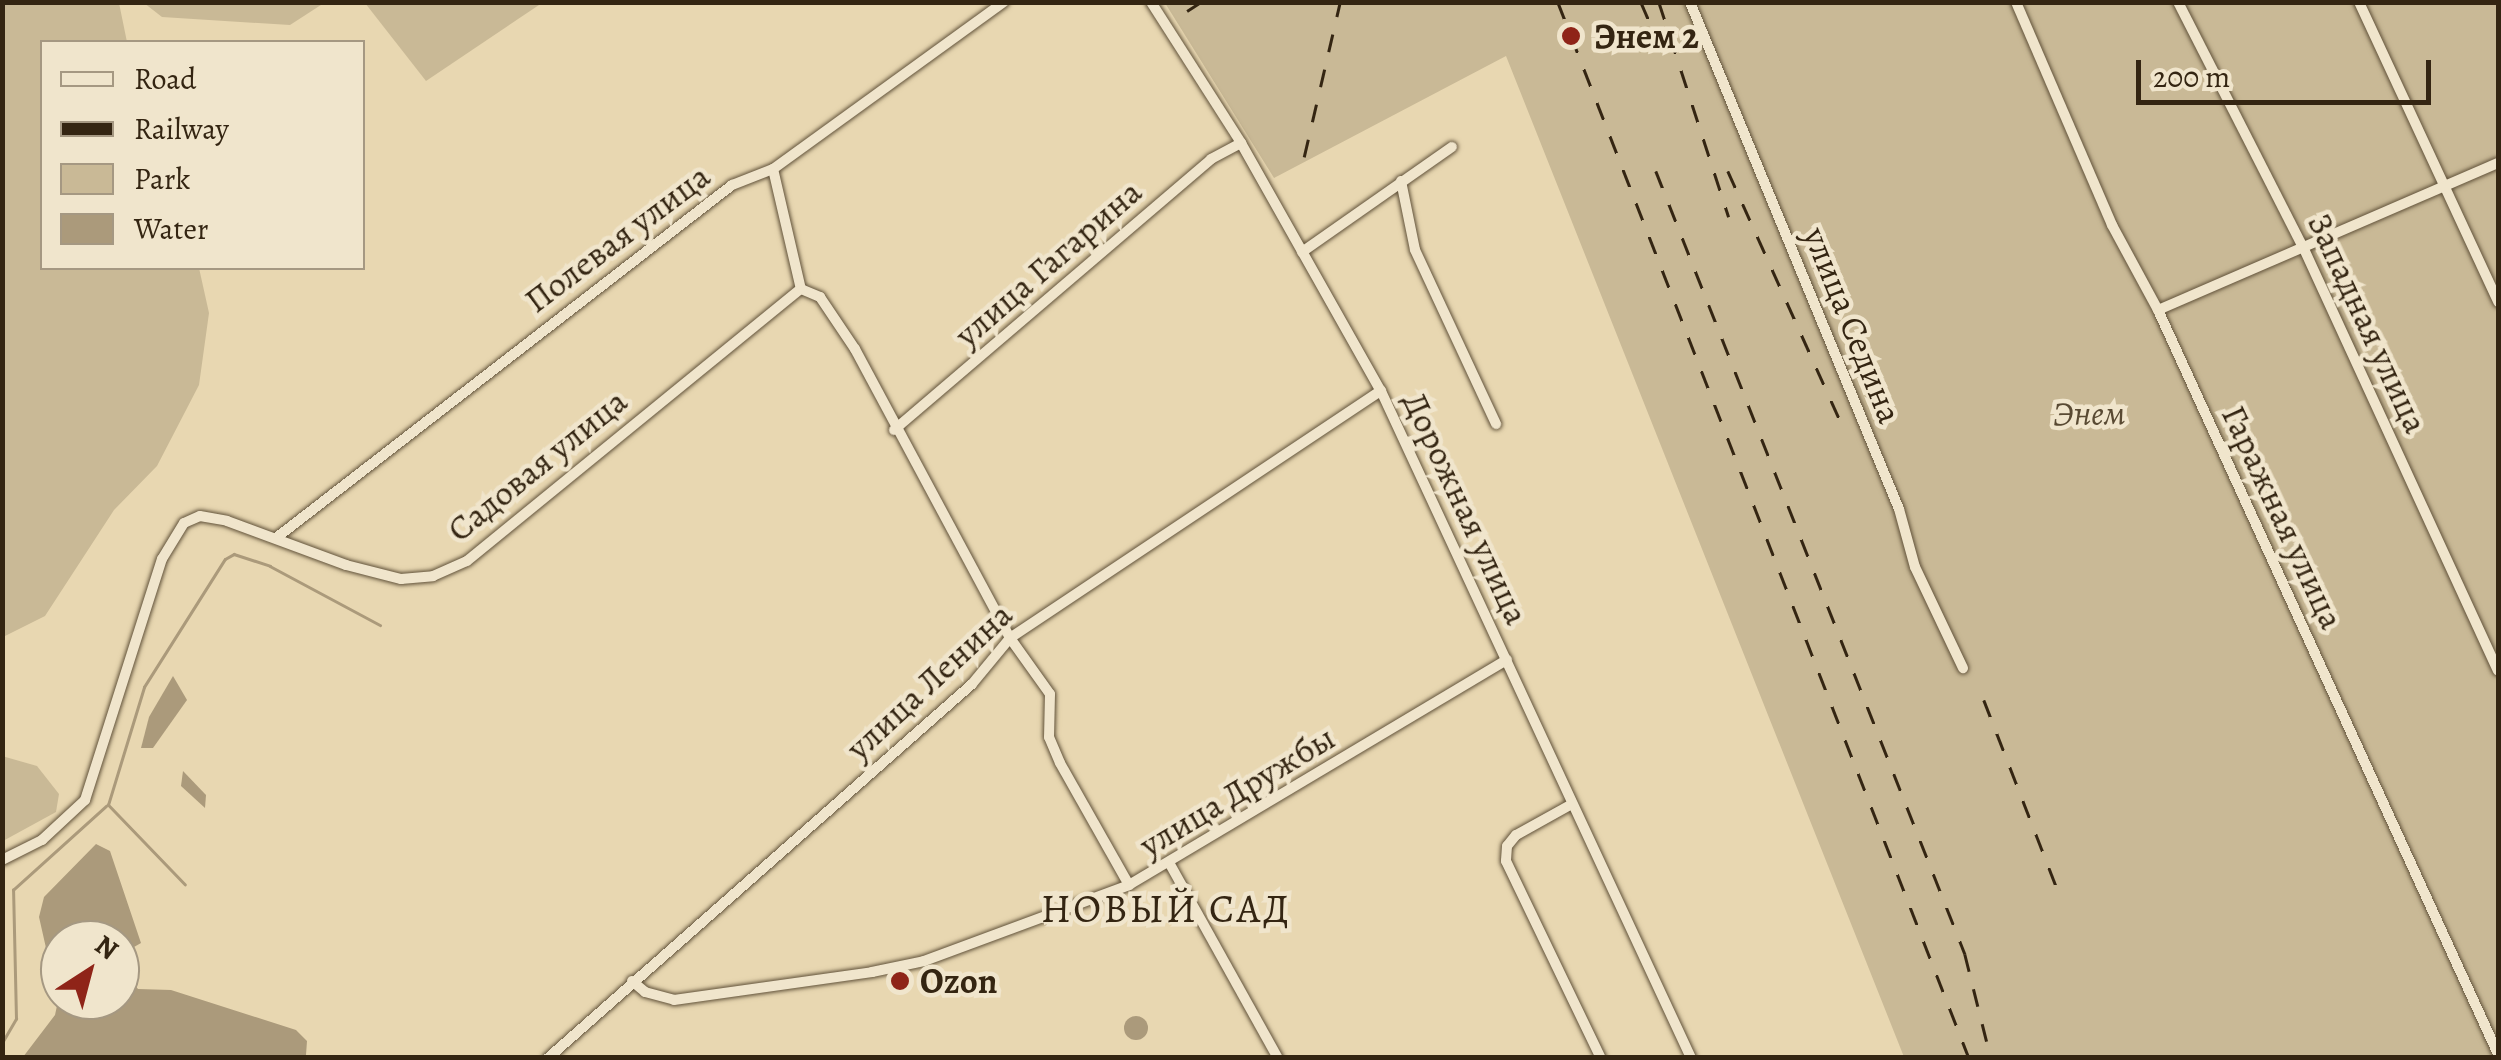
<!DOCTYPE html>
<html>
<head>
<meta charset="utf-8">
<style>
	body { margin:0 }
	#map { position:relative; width:2501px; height:1060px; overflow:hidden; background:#e8d7b1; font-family:Alegreya,serif }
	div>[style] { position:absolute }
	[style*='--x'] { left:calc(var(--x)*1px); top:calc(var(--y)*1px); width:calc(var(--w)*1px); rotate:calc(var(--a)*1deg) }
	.green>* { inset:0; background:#c9b996 }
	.water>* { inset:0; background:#ab9a7b }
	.round { border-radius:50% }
	.stream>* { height:2.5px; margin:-1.25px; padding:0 1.25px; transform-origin:1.25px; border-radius:1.25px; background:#ab9a7b }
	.roads { filter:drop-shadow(0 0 2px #61523a) drop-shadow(0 0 2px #61523a) }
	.minor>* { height:10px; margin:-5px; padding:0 5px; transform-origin:5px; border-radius:5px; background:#f0e5cc }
	.rail>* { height:2.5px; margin-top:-1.25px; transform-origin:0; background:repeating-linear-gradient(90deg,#342512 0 18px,transparent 0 36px) }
	.dots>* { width:28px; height:28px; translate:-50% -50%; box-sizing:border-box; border:5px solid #f0e5cc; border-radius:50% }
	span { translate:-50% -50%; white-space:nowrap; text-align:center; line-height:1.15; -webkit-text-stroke:9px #f0e5cc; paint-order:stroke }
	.poi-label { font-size:35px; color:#342512; font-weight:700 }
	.left { translate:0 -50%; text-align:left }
	.street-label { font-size:35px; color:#342512 }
	.park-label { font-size:35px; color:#594a33; font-style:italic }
	.quarter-label { font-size:40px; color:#342512; letter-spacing:2.5px }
	.frame { position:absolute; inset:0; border:5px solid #342512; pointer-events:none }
	.legend { position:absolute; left:40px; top:40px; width:325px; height:230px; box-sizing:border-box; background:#f0e5cc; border:2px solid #a59882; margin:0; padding:12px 18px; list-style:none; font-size:30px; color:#342512 }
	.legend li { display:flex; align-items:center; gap:20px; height:50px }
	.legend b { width:50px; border:2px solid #a59882 }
	.north { position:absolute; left:40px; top:920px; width:100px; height:100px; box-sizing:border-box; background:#f0e5cc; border:2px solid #a59882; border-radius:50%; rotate:36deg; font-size:28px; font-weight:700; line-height:40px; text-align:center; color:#342512 }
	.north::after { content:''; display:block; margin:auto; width:35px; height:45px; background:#8f2418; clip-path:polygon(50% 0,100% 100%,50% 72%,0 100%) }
	.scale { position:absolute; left:2136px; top:60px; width:295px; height:45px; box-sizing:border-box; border:5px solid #342512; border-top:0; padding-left:12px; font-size:30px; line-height:35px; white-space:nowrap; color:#342512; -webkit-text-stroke:8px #f0e5cc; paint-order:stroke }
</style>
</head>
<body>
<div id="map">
	<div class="green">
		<i style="clip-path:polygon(3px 2px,119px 3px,127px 42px,42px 42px,42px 268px,199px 268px,209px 313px,199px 385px,157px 466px,114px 510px,45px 616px,3px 637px)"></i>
		<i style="clip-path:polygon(144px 3px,145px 2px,324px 3px,290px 25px,162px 17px)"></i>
		<i style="clip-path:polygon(365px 3px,542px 3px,426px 81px)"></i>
		<i style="clip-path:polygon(1165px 3px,2498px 3px,2498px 1057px,1904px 1057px,1506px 56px,1274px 178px)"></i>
		<i style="clip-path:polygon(2px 756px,37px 766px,59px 794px,56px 812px,3px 841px)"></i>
	</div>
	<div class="water">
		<i style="clip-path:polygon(173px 676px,187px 700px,153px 748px,141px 748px,149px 717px)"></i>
		<i style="clip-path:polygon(183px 771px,206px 795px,205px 808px,181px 786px)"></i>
		<i style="clip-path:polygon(96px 844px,110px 851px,141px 943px,120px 955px,120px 940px,60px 940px,60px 1000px,120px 1000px,120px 966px,138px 989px,171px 990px,296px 1030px,307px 1041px,306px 1055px,23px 1057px,55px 1015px,58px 1001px,39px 917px,44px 897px)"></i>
		<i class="round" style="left:1124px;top:1016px;width:24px;height:24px"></i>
	</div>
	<div class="stream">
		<i style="--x:185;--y:885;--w:111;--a:-133.9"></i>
		<i style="--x:108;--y:805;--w:123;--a:-73"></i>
		<i style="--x:144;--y:687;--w:151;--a:-57.7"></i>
		<i style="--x:225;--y:559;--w:10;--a:-29"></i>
		<i style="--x:234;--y:554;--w:38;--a:18"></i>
		<i style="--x:270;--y:566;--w:125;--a:28.2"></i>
		<i style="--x:2;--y:1043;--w:28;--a:-60"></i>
		<i style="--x:16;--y:1019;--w:129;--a:-91.3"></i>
		<i style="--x:13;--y:890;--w:125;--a:-42.1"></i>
	</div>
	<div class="roads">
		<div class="minor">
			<i style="--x:1151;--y:2;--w:167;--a:57.4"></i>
			<i style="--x:1241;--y:143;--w:285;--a:60.6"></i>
			<i style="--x:1381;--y:391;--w:736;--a:65.07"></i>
			<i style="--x:1690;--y:2;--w:548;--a:67.6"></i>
			<i style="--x:1899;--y:509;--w:60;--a:74.6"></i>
			<i style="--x:1915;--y:567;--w:112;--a:64.6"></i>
			<i style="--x:2016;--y:2;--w:243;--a:66.7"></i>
			<i style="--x:2112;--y:225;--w:97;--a:61.6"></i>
			<i style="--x:2158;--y:310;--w:818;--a:65.44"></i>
			<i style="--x:2178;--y:2;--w:277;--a:63"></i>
			<i style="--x:2304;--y:249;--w:464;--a:65.3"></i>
			<i style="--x:2359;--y:2;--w:331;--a:65.1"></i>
			<i style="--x:773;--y:169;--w:123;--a:76.9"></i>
			<i style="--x:801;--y:289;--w:21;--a:23"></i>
			<i style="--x:820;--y:297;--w:63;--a:56.1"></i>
			<i style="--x:855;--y:349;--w:328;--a:61.8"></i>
			<i style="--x:1010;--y:638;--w:69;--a:54.5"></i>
			<i style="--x:1050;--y:694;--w:43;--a:91.3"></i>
			<i style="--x:1049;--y:737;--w:28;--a:67"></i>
			<i style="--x:1060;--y:763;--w:140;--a:60.5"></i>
			<i style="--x:1401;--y:181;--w:70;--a:78.5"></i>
			<i style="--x:1415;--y:250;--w:192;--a:65"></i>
			<i style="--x:1302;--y:252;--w:183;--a:-35"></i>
			<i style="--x:2158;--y:310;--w:370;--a:-23.4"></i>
			<i style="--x:894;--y:430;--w:417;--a:-40.5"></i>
			<i style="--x:1211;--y:159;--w:34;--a:-28"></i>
			<i style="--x:276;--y:538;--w:577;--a:-37.74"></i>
			<i style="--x:732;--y:185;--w:44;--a:-21.3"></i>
			<i style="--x:773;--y:169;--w:285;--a:-35.9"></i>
			<i style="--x:1572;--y:804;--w:64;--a:151"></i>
			<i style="--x:1516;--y:835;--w:14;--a:129"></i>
			<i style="--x:1507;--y:846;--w:15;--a:94"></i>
			<i style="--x:1506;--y:861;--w:219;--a:64.3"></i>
			<i style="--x:2;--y:860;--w:45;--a:-26.6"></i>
			<i style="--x:42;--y:840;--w:59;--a:-42.9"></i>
			<i style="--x:85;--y:800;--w:253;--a:-72.3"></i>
			<i style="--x:162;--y:559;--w:42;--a:-58.6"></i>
			<i style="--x:184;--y:523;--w:17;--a:-24"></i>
			<i style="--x:200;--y:516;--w:27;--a:10"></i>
			<i style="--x:227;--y:521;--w:127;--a:20.3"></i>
			<i style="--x:346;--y:565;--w:57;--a:14.3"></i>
			<i style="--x:401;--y:579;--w:32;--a:-5"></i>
			<i style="--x:433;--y:576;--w:37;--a:-24"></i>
			<i style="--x:467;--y:561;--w:431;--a:-39.2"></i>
			<i style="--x:1171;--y:866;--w:220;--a:60.9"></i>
			<i style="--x:632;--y:981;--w:17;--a:40"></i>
			<i style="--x:645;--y:992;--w:30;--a:15"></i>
			<i style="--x:674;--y:1000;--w:200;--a:-8"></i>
			<i style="--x:872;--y:972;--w:53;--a:-11.9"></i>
			<i style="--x:924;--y:961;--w:219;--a:-20.3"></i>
			<i style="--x:1129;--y:885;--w:440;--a:-30.8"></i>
			<i style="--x:548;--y:1058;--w:565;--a:-41.41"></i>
			<i style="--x:972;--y:684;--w:60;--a:-50.4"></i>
			<i style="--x:1010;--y:638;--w:446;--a:-33.7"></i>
		</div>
	</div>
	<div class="rail">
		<i style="--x:1558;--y:2;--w:1133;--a:68.73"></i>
		<i style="--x:1641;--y:2;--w:65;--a:66.6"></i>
		<i style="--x:1659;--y:2;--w:226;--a:72"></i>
		<i style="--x:1187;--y:11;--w:17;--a:-33"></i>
		<i style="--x:1304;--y:157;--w:159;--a:-76.9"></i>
		<i style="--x:1656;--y:171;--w:842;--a:68.46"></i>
		<i style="--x:1965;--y:954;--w:107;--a:76"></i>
		<i style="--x:1728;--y:171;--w:278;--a:65.8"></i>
		<i style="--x:1984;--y:700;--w:205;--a:68.8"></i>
	</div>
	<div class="dots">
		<i style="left:1571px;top:36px;background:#8f2418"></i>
		<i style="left:900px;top:981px;background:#8f2418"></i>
	</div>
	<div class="poi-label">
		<span class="left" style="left:1594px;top:36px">Энем 2</span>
		<span class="left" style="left:920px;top:981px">Ozon</span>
	</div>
	<div class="street-label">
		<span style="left:617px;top:238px;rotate:-37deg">Полевая улица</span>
		<span style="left:1048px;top:263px;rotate:-41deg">улица Гагарина</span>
		<span style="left:2368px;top:323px;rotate:65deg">Западная улица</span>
		<span style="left:1853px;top:325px;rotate:68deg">улица Седина</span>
		<span style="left:537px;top:465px;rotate:-39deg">Садовая улица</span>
		<span style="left:1466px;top:508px;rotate:65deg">Дорожная улица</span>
		<span style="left:2283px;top:517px;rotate:65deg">Гаражная улица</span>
		<span style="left:929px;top:681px;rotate:-43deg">улица Ленина</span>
		<span style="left:1237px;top:791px;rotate:-31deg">улица Дружбы</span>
	</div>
	<div class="park-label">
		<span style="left:2089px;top:413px">Энем</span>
	</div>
	<div class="quarter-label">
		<span style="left:1166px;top:909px">НОВЫЙ САД</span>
	</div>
	<div class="frame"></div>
	<ul class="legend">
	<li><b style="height:12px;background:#f0e5cc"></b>Road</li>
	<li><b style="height:12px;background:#342512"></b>Railway</li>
	<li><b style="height:28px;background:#c9b996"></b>Park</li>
	<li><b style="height:28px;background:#ab9a7b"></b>Water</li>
	</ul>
	<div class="north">N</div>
	<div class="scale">200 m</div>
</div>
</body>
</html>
